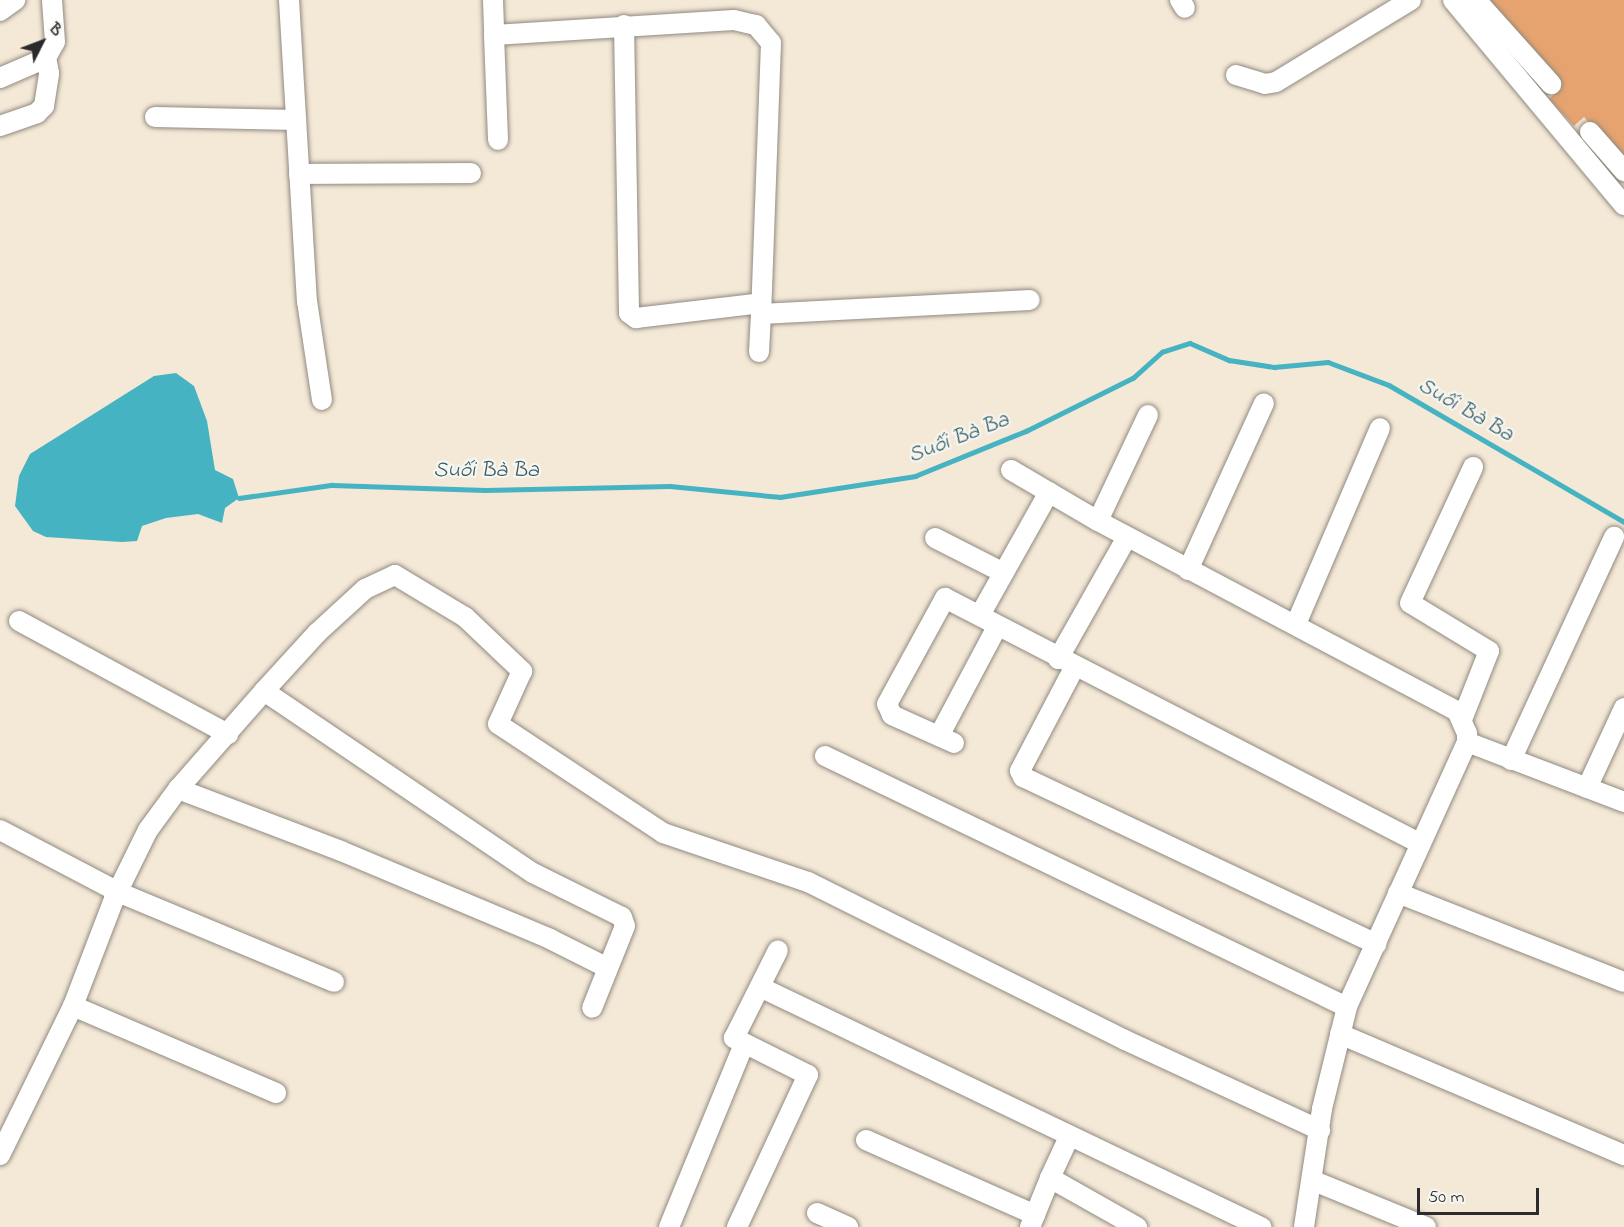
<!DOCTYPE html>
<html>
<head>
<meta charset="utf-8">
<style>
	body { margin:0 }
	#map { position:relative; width:1624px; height:1227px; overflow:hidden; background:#f4e8d6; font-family:"Indie Flower",sans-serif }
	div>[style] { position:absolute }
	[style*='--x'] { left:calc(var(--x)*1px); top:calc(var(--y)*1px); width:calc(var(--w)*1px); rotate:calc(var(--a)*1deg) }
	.water>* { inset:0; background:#46b3c2 }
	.stream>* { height:4.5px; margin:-2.25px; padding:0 2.25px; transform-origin:2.25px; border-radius:2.25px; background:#46b3c2 }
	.building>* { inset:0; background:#e6a36f }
	.roads { filter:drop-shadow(0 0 2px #908a80) drop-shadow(0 0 2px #908a80) }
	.minor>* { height:20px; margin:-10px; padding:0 10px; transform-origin:10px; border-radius:10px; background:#fff }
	span { translate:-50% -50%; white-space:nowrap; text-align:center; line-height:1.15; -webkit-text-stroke:4.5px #f6f6f2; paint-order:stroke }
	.water-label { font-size:22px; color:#345b60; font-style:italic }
	.north { position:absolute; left:12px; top:12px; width:60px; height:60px; -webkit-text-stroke:4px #f6f6f2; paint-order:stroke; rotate:48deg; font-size:16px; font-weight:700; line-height:24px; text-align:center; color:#2b2b2b }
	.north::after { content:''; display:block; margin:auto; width:21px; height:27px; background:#2b2b2b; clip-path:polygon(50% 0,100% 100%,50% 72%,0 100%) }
	.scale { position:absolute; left:1417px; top:1188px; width:122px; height:27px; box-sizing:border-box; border:3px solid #2b2b2b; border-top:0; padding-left:8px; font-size:18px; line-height:21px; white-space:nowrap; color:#2b2b2b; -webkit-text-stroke:4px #f6f6f2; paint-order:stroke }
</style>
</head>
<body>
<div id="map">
	<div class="water">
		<i style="clip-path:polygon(176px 373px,194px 386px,207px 421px,215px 470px,233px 479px,239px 498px,225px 508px,222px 523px,198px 514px,166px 518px,142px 526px,137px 541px,122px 542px,46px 537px,33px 531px,15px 506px,19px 476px,30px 454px,154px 376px)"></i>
	</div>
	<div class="stream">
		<i style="--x:239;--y:498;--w:94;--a:-8"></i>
		<i style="--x:332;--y:485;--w:153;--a:1.9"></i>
		<i style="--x:485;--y:490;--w:185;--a:-1.2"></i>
		<i style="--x:670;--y:486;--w:111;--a:5.7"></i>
		<i style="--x:780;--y:497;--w:137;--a:-8.8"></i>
		<i style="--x:915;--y:476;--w:120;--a:-22.1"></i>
		<i style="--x:1026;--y:431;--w:119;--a:-26.4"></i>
		<i style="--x:1133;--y:378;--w:39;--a:-42"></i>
		<i style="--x:1162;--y:352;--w:29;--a:-18"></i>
		<i style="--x:1190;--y:343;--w:43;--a:23.6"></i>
		<i style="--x:1229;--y:360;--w:46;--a:8.8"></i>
		<i style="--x:1274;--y:367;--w:54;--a:-5.3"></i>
		<i style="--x:1328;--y:362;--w:65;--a:20.7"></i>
		<i style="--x:1389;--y:385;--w:272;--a:30.2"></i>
	</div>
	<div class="building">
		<i style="clip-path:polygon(1482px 0,1624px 0,1624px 161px,1584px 117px,1574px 126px,1549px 99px,1561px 88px)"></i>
	</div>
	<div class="roads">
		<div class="minor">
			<i style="--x:289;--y:0;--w:302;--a:86.6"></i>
			<i style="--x:307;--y:301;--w:100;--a:81.4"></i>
			<i style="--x:493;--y:0;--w:35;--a:88"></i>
			<i style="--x:494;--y:35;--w:240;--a:-3.6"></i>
			<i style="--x:734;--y:20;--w:23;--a:13"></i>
			<i style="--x:756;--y:25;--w:23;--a:50"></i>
			<i style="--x:771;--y:43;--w:271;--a:92.1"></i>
			<i style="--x:761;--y:314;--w:269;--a:-3"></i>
			<i style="--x:1180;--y:0;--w:9;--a:58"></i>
			<i style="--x:1453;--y:0;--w:267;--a:50.2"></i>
			<i style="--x:1476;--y:0;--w:113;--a:48.2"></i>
			<i style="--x:0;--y:11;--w:19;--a:-36"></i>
			<i style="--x:624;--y:25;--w:288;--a:89"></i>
			<i style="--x:629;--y:313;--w:9;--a:36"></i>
			<i style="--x:636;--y:318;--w:126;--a:-6.8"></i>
			<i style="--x:494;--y:35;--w:105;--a:87.8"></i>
			<i style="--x:1236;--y:75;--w:30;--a:17"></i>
			<i style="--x:1265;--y:84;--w:11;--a:-10"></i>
			<i style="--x:1276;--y:82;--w:158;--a:-31.3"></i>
			<i style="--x:0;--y:78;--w:50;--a:-23.5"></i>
			<i style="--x:46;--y:58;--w:18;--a:-61"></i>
			<i style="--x:55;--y:42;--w:42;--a:-94.1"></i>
			<i style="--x:155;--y:117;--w:141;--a:1.2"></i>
			<i style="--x:0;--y:126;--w:39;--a:-19"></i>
			<i style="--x:37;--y:113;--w:10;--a:-45"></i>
			<i style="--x:44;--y:106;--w:33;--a:-81"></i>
			<i style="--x:49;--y:73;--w:15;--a:-101"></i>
			<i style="--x:1590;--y:132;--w:52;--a:48.9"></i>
			<i style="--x:299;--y:174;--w:172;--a:-0.3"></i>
			<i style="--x:759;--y:352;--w:38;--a:-87"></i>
			<i style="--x:1148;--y:415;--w:117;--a:115.3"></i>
			<i style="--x:1098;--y:521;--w:406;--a:27.9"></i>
			<i style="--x:1457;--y:711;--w:24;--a:66"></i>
			<i style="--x:1467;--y:733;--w:9;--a:90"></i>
			<i style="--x:1467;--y:742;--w:291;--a:114.4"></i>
			<i style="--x:1347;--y:1007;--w:105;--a:103.8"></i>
			<i style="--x:1322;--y:1109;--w:119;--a:98.7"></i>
			<i style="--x:1011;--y:470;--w:101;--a:30.4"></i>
			<i style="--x:935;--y:538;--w:77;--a:26.9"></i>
			<i style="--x:1188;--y:570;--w:183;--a:-65.5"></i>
			<i style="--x:980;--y:615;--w:141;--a:-60.7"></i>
			<i style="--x:19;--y:621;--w:238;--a:28.4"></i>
			<i style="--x:1296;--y:624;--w:213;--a:-66.8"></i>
			<i style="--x:1058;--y:659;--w:140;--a:-60.5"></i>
			<i style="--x:1074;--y:668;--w:116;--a:117.7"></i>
			<i style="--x:1020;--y:771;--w:7;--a:63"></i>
			<i style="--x:1023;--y:777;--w:391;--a:25.3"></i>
			<i style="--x:264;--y:691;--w:79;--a:-47.6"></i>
			<i style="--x:317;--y:633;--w:65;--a:-42.5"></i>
			<i style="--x:365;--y:589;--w:33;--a:-25"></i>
			<i style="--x:395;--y:575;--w:82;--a:31"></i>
			<i style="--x:465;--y:617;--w:79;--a:43.5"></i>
			<i style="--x:522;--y:671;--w:58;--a:114.4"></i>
			<i style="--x:498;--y:724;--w:198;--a:33.4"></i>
			<i style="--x:663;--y:833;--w:153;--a:18.7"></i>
			<i style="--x:808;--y:882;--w:354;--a:26.5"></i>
			<i style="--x:1125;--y:1040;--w:215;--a:24.8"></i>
			<i style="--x:1463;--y:717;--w:71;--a:-68.5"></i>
			<i style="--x:1489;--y:651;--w:92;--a:-148.7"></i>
			<i style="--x:1410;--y:603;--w:150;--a:-65.1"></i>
			<i style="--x:939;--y:736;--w:123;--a:-62"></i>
			<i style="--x:1467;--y:742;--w:168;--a:20.9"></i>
			<i style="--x:954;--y:743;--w:68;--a:-155.7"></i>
			<i style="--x:892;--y:715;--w:12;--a:-114"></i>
			<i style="--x:887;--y:704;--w:121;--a:-61.3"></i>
			<i style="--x:945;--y:598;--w:534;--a:27.33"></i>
			<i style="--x:825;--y:756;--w:579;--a:25.68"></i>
			<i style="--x:1511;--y:760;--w:246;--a:-65.2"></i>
			<i style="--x:1587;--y:788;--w:88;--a:-65.2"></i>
			<i style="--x:178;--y:789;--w:174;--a:20.8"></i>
			<i style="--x:341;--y:851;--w:227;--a:22.8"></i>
			<i style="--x:550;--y:939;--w:63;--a:26.6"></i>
			<i style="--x:0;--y:830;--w:133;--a:27.7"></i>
			<i style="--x:118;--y:892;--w:234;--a:22.6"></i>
			<i style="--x:1398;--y:893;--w:243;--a:21.5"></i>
			<i style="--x:760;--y:987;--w:556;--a:25.6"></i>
			<i style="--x:73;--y:1006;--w:221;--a:23.2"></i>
			<i style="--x:1340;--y:1034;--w:309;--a:23.1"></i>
			<i style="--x:1069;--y:1137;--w:45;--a:114.9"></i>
			<i style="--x:1050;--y:1178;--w:100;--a:29.4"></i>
			<i style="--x:866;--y:1140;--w:185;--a:23.9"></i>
			<i style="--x:0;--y:1155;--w:166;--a:-63.9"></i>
			<i style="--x:73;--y:1006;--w:115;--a:-69"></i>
			<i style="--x:114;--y:899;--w:77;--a:-63.8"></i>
			<i style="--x:148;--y:830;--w:51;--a:-53.8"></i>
			<i style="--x:178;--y:789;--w:130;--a:-48.7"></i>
			<i style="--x:264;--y:691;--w:325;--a:34.1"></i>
			<i style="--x:533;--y:873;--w:99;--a:26.3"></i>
			<i style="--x:622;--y:917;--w:9;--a:72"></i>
			<i style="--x:625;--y:926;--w:88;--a:111.9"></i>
			<i style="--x:1314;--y:1181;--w:121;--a:22.3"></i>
			<i style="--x:817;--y:1213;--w:34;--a:24"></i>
			<i style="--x:669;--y:1227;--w:198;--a:-67.7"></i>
			<i style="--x:737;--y:1227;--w:168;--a:-65"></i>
			<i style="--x:808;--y:1075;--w:83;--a:-153.4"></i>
			<i style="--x:734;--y:1038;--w:98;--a:-63.4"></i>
			<i style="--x:1030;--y:1227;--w:53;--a:-67.8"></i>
		</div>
	</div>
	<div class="water-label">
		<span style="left:1465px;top:411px;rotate:30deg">Suối Bà Ba</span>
		<span style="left:959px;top:439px;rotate:-21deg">Suối Bà Ba</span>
		<span style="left:486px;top:472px">Suối Bà Ba</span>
	</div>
	<div class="north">B</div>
	<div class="scale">50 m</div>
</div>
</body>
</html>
